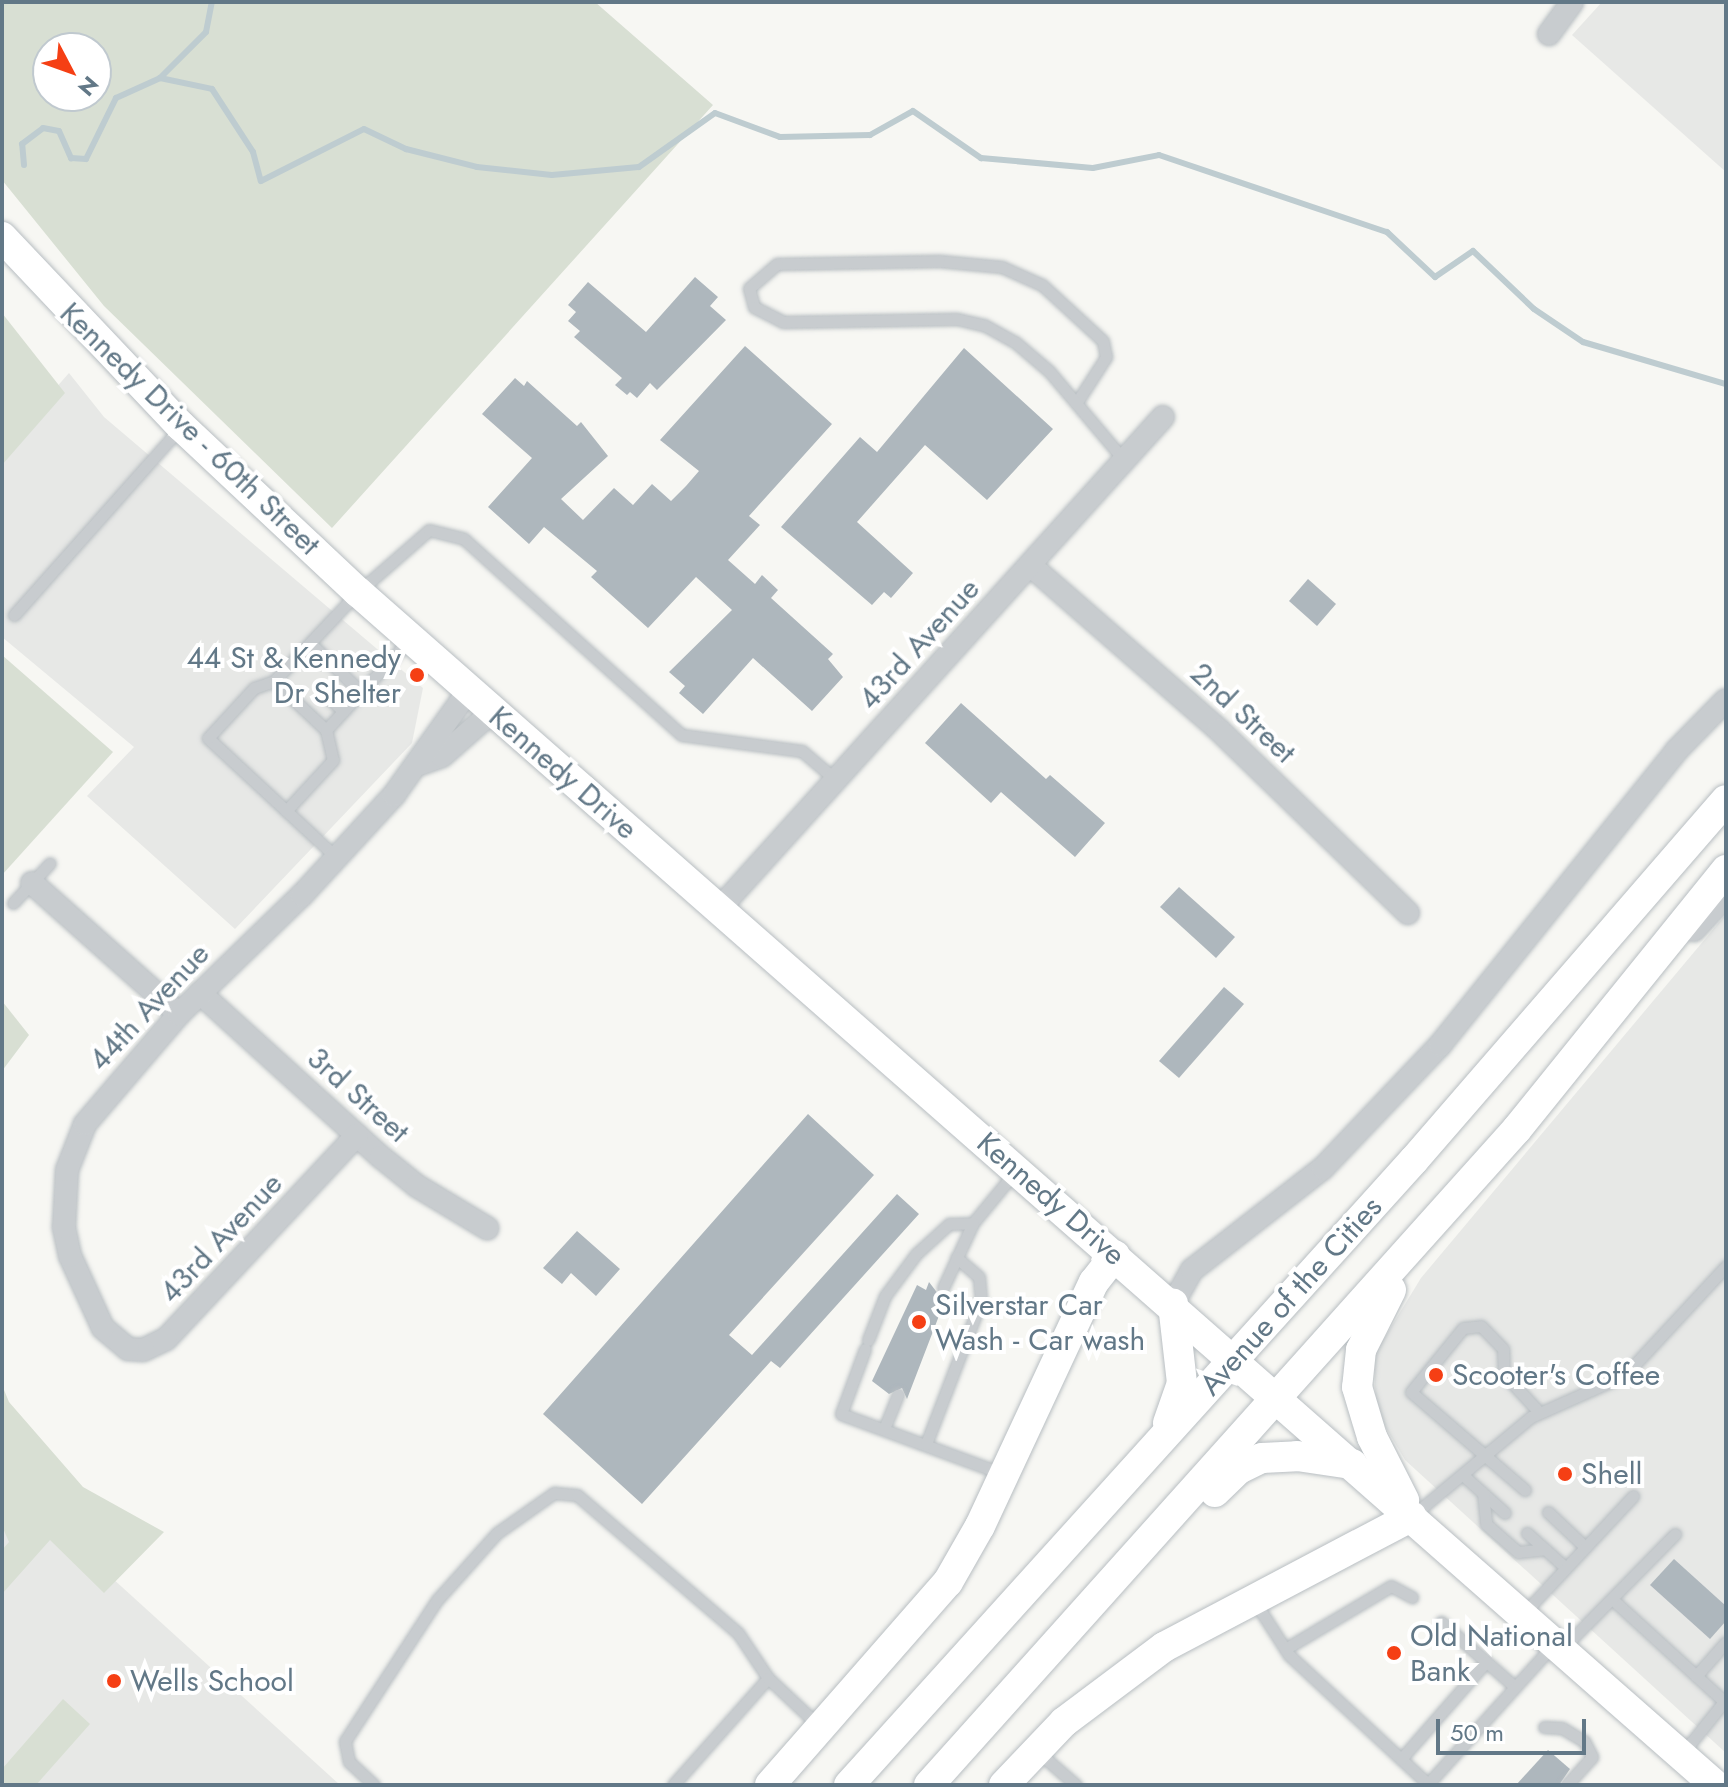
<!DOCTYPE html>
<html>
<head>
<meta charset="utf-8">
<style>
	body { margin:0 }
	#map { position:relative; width:1728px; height:1787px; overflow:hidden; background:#f7f7f3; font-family:Jost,sans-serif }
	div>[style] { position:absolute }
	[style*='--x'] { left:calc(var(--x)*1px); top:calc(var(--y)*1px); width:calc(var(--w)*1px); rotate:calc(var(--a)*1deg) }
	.built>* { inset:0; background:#e7e8e6 }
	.green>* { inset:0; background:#d8dfd3 }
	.stream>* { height:6px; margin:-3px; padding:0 3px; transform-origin:3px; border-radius:3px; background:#beccd0 }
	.building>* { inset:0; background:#aeb7bd }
	.roads { filter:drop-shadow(0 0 2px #b8bec2) drop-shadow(0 0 2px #b8bec2) }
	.lane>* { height:11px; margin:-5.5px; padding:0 5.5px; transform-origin:5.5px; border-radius:5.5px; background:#c8cccf }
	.street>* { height:22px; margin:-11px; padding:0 11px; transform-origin:11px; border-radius:11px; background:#c8cccf }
	.secondary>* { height:30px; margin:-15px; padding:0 15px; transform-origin:15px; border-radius:15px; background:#fff }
	.dots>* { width:22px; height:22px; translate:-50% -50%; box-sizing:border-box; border:4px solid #fff; border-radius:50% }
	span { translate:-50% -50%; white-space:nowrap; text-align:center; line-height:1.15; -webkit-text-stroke:8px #fff; paint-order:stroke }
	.street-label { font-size:30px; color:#627887 }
	.poi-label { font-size:30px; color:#627887 }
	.right { translate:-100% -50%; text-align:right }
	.left { translate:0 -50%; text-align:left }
	.frame { position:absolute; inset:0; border:4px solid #627887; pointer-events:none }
	.north { position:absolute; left:32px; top:32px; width:80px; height:80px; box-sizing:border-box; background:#fff; border:2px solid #c0c9cf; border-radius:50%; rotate:131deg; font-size:22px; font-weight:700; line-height:32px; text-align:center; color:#627887 }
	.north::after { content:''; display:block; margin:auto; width:28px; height:36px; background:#f53f14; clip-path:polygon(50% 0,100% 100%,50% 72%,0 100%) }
	.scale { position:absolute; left:1436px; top:1719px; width:150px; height:36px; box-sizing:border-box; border:4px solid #627887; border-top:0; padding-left:10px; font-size:24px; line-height:28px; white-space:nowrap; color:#627887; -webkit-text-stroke:6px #fff; paint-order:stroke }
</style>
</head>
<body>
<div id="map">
	<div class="built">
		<i style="clip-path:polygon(1602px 2px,1726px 2px,1726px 172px,1572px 35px)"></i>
		<i style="clip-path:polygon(69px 373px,104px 417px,423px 688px,412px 743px,235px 929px,87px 796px,134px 747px,2px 637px,2px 449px)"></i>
		<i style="clip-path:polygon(1726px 914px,1726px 1753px,1405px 1460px,1376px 1411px,1374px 1355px,1421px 1278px)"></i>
		<i style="clip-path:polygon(24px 1498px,340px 1785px,2px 1785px,2px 1523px)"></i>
	</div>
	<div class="green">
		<i style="clip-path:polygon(evenodd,2px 2px,595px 2px,713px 105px,332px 528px,104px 306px,2px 180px,2px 2px,48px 48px,96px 48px,96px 96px,48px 96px,48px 48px)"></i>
		<i style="clip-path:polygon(2px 313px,65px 393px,2px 465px)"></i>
		<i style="clip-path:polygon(2px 655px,113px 752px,2px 875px)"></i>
		<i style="clip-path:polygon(2px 1001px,29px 1035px,2px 1071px)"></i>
		<i style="clip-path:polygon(2px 1385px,9px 1402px,83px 1487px,164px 1532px,104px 1593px,50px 1540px,2px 1594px,2px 1550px,9px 1542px,2px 1526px)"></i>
		<i style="clip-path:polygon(63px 1699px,90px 1724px,36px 1785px,2px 1785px,2px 1769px)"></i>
	</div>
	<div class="stream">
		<i style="--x:160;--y:78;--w:53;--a:11.9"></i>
		<i style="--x:212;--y:89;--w:75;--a:56.9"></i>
		<i style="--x:253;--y:152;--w:30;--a:75"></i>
		<i style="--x:261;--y:181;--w:115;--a:-26.8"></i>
		<i style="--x:364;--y:129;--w:47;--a:25.5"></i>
		<i style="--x:406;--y:149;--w:73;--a:14.2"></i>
		<i style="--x:477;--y:167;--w:75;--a:6.1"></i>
		<i style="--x:552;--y:175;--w:87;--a:-5.3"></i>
		<i style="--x:639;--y:167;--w:93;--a:-35.4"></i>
		<i style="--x:715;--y:113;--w:69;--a:20.3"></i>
		<i style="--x:780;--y:137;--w:90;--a:-1.3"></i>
		<i style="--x:870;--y:135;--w:49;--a:-29.2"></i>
		<i style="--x:913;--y:111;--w:83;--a:34.7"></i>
		<i style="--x:981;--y:158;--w:112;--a:5.1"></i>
		<i style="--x:1093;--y:168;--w:67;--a:-11.1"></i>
		<i style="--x:1159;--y:155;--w:241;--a:18.7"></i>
		<i style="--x:1387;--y:232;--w:66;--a:43.2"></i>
		<i style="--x:1435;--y:277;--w:46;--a:-34.4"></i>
		<i style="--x:1473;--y:251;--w:84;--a:43.6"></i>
		<i style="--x:1534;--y:309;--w:59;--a:34"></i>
		<i style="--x:1583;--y:342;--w:149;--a:16.4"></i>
		<i style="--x:24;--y:165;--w:21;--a:-95"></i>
		<i style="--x:22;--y:144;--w:26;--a:-37"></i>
		<i style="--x:43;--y:128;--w:16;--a:11"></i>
		<i style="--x:59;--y:131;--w:30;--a:66"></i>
		<i style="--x:71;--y:158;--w:15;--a:4"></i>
		<i style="--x:86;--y:159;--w:68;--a:-63.8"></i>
		<i style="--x:116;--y:98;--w:48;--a:-24.4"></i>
		<i style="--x:160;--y:78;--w:65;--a:-45"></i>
		<i style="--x:206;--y:32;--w:31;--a:-79"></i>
	</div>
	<div class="building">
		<i style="clip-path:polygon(695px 277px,718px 297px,710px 306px,726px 320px,657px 390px,650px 383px,637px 398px,630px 392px,627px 395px,615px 385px,622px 378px,574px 337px,580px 331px,568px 321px,576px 312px,568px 305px,588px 282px,646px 332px)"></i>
		<i style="clip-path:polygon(745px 346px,832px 424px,749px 516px,760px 525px,728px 560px,755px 584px,762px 575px,778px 590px,771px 598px,833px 654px,828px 659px,843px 677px,812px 711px,753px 658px,703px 714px,679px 693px,685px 686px,669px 672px,732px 610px,696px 577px,648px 628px,591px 577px,597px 571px,544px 527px,529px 544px,488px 507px,532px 458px,482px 414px,515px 378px,524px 386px,527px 381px,577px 426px,581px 422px,608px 456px,561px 499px,583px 520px,614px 488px,633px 505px,652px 484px,671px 501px,686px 486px,699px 471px,660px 440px)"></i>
		<i style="clip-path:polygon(964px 348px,1053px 429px,987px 500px,925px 445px,857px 522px,913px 573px,891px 598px,884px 592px,872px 605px,781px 527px,860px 437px,877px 452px)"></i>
		<i style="clip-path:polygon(1308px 579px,1336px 604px,1317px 626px,1289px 601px)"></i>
		<i style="clip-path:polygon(961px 703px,1046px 779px,1050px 775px,1105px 823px,1075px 857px,1001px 792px,991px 803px,925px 743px)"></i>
		<i style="clip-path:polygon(1179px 887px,1235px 937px,1216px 958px,1160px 907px)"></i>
		<i style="clip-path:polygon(1224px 987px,1244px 1004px,1179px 1078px,1159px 1061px)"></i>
		<i style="clip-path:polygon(808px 1114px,874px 1175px,729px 1335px,752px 1355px,897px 1194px,919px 1214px,780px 1368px,771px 1361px,642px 1504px,543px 1414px)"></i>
		<i style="clip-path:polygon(577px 1231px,620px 1269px,596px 1296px,571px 1273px,562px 1284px,543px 1268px)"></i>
		<i style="clip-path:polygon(929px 1282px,939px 1295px,947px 1295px,907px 1399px,902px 1388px,889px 1394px,872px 1381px,917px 1285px,926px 1290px)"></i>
		<i style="clip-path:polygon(1674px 1559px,1726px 1606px,1726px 1621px,1710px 1639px,1650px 1585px)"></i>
		<i style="clip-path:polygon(1548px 1750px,1570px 1769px,1559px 1785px,1516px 1785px)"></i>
	</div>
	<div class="roads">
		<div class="lane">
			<i style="--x:1077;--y:402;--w:54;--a:-57.2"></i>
			<i style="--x:1106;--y:357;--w:16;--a:-101"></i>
			<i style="--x:1103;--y:341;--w:83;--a:-137.4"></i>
			<i style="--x:1042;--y:285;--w:44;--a:-155.8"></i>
			<i style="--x:1002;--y:267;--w:63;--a:-174.6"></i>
			<i style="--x:939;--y:261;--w:162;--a:178.9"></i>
			<i style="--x:777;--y:264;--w:37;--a:139"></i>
			<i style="--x:749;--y:288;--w:20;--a:75"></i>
			<i style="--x:754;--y:307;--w:33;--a:27"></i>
			<i style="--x:783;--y:322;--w:174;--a:-1"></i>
			<i style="--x:957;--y:319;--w:28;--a:13"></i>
			<i style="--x:984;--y:325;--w:35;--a:29"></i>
			<i style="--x:1015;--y:342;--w:45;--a:40.5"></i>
			<i style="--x:1049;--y:371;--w:116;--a:49.9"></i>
			<i style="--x:14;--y:615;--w:251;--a:-48.4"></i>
			<i style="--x:310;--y:643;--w:71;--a:43.9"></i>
			<i style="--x:274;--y:681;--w:71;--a:43.3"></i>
			<i style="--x:326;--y:730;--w:31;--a:77"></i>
			<i style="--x:333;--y:760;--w:69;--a:132.7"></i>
			<i style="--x:326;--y:695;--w:23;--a:43"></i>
			<i style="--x:326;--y:730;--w:124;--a:-47.3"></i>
			<i style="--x:336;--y:857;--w:175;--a:-137.1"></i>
			<i style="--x:208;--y:738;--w:68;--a:-47.4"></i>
			<i style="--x:254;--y:688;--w:21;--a:-19"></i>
			<i style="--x:274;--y:681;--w:122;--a:-46.7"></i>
			<i style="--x:358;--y:592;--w:94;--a:-41.1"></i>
			<i style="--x:429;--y:530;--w:36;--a:14"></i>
			<i style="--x:464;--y:539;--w:293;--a:42"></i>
			<i style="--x:682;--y:735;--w:121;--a:7.6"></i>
			<i style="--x:802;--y:751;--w:45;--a:40.5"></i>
			<i style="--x:13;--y:903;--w:54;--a:-47.2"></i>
			<i style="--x:943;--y:1288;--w:72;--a:-65.2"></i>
			<i style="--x:973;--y:1223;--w:65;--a:-50.6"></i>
			<i style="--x:868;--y:1340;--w:47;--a:-68.9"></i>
			<i style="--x:885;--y:1296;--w:52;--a:-53.6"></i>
			<i style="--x:916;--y:1254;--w:45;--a:-42.3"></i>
			<i style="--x:949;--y:1224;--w:24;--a:-2"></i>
			<i style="--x:865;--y:1349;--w:69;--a:110.3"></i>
			<i style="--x:841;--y:1414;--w:173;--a:20.3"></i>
			<i style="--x:884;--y:1429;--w:37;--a:-68"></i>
			<i style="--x:926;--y:1444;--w:153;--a:-69"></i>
			<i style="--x:981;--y:1301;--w:24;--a:-95"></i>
			<i style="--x:979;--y:1277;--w:30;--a:-139"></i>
			<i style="--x:1464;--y:1476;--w:55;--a:42.1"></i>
			<i style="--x:1525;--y:1490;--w:150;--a:-139.3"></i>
			<i style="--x:1411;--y:1392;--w:82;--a:-50.9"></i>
			<i style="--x:1463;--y:1328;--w:18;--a:-6"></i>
			<i style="--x:1481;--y:1326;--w:32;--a:46"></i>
			<i style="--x:1503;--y:1349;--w:25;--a:88"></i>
			<i style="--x:1504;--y:1374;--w:52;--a:47.4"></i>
			<i style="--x:1483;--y:1493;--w:31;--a:84"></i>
			<i style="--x:1486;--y:1524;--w:43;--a:41.2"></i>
			<i style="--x:1518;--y:1552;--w:27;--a:-6"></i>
			<i style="--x:1548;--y:1512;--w:51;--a:43.4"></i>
			<i style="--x:1412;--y:1516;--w:155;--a:-39.8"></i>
			<i style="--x:1531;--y:1417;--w:103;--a:-24.1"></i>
			<i style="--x:1625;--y:1375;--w:149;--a:-47.2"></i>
			<i style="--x:1527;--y:1533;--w:52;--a:41.9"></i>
			<i style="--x:1612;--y:1599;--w:154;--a:42.4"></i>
			<i style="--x:1255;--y:1602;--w:63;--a:57.3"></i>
			<i style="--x:1289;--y:1655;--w:190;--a:42.9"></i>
			<i style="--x:1524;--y:1613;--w:160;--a:-47"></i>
			<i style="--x:1441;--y:1622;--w:98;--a:41.3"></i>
			<i style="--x:1563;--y:1648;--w:160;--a:-45.5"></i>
			<i style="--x:1285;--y:1649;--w:123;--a:-30.7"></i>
			<i style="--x:1391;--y:1586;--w:24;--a:28"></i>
			<i style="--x:1696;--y:1676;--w:45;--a:-48.6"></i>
			<i style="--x:1544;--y:1727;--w:18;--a:3"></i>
			<i style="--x:1562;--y:1728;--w:26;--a:31"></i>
			<i style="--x:1584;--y:1741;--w:18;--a:63"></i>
			<i style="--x:1592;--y:1757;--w:38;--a:132"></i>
			<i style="--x:1037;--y:1751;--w:52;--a:41.1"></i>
			<i style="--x:1682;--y:1754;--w:70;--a:-51.3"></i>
			<i style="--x:1401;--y:1759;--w:129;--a:-48.8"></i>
			<i style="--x:374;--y:1785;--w:34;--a:-137"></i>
			<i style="--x:349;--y:1762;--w:21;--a:-101"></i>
			<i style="--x:345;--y:1741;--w:168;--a:-56.9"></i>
			<i style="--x:437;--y:1600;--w:90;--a:-48.2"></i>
			<i style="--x:497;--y:1533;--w:70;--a:-35.1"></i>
			<i style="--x:554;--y:1493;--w:23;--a:5"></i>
			<i style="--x:577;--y:1495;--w:212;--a:40.6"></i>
			<i style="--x:738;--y:1633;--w:54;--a:56.3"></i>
			<i style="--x:673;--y:1785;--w:143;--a:-48.4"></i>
			<i style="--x:768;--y:1678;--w:69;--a:43.2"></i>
			<i style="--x:1427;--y:1785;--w:187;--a:-48"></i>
		</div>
		<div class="street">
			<i style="--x:1549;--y:34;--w:39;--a:-54"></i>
			<i style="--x:1030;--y:565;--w:251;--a:41.1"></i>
			<i style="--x:1219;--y:730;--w:263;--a:44.1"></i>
			<i style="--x:420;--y:764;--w:23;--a:-20"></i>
			<i style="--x:442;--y:756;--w:68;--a:-41.4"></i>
			<i style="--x:32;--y:883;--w:197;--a:41.7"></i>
			<i style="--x:718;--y:910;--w:664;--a:-47.93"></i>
			<i style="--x:1694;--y:930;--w:47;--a:-46.7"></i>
			<i style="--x:200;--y:993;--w:244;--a:42.2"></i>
			<i style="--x:381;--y:1157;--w:46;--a:38.9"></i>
			<i style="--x:417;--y:1186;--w:82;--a:31"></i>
			<i style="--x:357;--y:1135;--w:279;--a:133.1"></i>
			<i style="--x:166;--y:1339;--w:25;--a:154"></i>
			<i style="--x:143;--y:1350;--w:15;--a:-176"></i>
			<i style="--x:128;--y:1349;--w:33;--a:-140"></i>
			<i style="--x:103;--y:1328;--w:79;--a:-114.6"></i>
			<i style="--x:70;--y:1256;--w:30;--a:-102"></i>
			<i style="--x:64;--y:1227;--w:57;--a:-87"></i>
			<i style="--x:67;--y:1170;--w:49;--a:-68.6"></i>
			<i style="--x:85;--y:1124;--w:145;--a:-49.5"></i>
			<i style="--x:179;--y:1014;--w:171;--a:-44.1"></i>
			<i style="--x:302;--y:895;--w:136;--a:-47.4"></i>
			<i style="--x:394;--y:795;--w:129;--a:-54.5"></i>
			<i style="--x:1173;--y:1304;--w:39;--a:-61"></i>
			<i style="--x:1192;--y:1270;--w:166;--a:-37.9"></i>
			<i style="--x:1323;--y:1168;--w:170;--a:-46.4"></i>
			<i style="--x:1440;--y:1045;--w:377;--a:-51.2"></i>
			<i style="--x:1676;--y:751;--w:71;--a:-45.6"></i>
		</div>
		<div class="secondary">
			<i style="--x:2;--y:237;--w:260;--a:46.6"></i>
			<i style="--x:181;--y:426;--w:243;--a:43.2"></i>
			<i style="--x:358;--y:592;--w:1807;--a:41.32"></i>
			<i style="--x:1391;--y:1290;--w:67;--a:116.6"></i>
			<i style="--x:1361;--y:1350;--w:37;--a:96"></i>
			<i style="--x:1357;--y:1387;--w:52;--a:73.3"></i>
			<i style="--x:1372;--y:1437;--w:71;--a:63.1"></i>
			<i style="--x:1168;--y:1423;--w:42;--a:-70.7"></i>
			<i style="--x:1182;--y:1383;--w:80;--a:-96.5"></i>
			<i style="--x:1215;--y:1492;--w:33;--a:-44"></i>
			<i style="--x:1239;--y:1469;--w:25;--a:-26"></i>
			<i style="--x:1262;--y:1458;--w:35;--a:-3"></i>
			<i style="--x:1297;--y:1456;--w:56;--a:8.3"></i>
			<i style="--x:770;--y:1785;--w:270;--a:-48.8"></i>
			<i style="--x:948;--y:1582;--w:64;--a:-60.3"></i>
			<i style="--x:980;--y:1526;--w:269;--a:-65"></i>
			<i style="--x:1094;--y:1282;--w:34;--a:-52"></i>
			<i style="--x:849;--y:1785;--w:843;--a:-47.89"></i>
			<i style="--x:1414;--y:1160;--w:476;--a:-49.1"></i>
			<i style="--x:929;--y:1785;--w:881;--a:-48.13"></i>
			<i style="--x:1517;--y:1129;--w:333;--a:-51.1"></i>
			<i style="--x:1004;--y:1785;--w:87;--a:-46.4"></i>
			<i style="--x:1064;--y:1722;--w:125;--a:-36.9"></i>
			<i style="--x:1164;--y:1647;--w:280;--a:-27.8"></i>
		</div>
	</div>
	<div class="dots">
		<i style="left:417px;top:675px;background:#f53f14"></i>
		<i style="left:919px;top:1322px;background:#f53f14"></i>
		<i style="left:1436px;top:1375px;background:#f53f14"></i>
		<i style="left:1565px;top:1474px;background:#f53f14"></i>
		<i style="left:1394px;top:1653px;background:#f53f14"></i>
		<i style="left:114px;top:1681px;background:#f53f14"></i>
	</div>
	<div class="street-label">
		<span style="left:190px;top:429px;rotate:44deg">Kennedy Drive - 60th Street</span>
		<span style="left:919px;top:644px;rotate:-48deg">43rd Avenue</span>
		<span style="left:1243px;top:713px;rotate:43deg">2nd Street</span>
		<span style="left:563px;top:773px;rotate:41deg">Kennedy Drive</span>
		<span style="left:149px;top:1007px;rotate:-47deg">44th Avenue</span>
		<span style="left:358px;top:1095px;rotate:42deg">3rd Street</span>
		<span style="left:1051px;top:1199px;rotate:41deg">Kennedy Drive</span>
		<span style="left:221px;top:1238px;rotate:-47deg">43rd Avenue</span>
		<span style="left:1291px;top:1296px;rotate:-48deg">Avenue of the Cities</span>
	</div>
	<div class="poi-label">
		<span class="right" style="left:401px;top:675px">44 St &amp; Kennedy<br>Dr Shelter</span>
		<span class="left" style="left:935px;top:1322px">Silverstar Car<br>Wash - Car wash</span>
		<span class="left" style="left:1452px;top:1375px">Scooter's Coffee</span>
		<span class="left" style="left:1581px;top:1474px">Shell</span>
		<span class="left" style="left:1410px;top:1653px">Old National<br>Bank</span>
		<span class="left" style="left:130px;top:1681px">Wells School</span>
	</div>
	<div class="frame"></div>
	<div class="north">N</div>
	<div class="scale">50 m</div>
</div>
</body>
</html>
